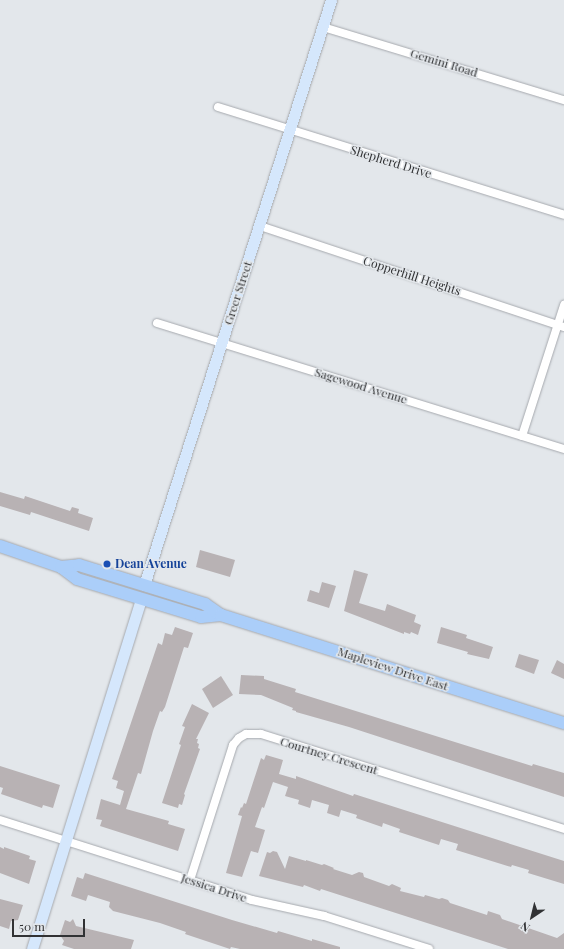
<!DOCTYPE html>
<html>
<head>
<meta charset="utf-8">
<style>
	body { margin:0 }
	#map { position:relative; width:564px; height:949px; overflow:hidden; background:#e3e7eb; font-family:"Playfair Display",serif }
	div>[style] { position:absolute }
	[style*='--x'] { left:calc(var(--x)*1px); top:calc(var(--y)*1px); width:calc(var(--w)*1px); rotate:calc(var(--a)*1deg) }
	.building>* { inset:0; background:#b8b2b4 }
	.roads { filter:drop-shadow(0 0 1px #a6a9ae) drop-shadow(0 0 1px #a6a9ae) }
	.street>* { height:8px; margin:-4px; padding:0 4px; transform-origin:4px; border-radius:4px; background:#fff }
	.secondary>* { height:11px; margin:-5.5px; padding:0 5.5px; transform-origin:5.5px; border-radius:5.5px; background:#d5e7fc }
	.primary>* { height:12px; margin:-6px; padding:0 6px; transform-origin:6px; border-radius:6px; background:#abcef9 }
	.dots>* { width:11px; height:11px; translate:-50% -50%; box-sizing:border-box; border:2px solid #e3e7eb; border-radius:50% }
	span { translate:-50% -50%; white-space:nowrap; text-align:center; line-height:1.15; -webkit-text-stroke:3px #e3e7eb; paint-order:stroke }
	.street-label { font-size:12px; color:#313234 }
	.transit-label { font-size:12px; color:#164399; font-weight:700 }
	.left { translate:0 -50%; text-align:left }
	.north { position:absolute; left:512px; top:897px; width:40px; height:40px; -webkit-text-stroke:3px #e3e7eb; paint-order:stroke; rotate:215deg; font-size:11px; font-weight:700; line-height:16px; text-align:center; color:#313234 }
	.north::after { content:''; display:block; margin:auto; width:14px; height:18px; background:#313234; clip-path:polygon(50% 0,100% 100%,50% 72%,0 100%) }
	.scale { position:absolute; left:12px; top:919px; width:73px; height:18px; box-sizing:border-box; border:2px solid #313234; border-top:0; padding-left:5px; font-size:12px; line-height:14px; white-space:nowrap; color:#313234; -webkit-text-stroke:3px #e3e7eb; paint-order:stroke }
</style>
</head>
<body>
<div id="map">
	<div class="building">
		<i style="clip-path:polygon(0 492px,24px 499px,25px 496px,70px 511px,72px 507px,79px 509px,78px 513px,93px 518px,89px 531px,31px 512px,30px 515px,0 506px)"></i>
		<i style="clip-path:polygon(200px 550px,235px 560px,230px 577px,196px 567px)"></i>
		<i style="clip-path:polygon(354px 570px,368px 574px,359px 603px,385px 611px,387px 604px,416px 615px,414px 622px,421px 625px,418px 635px,411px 632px,410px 634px,404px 632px,404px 634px,344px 611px)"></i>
		<i style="clip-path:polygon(322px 582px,336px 586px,329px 608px,307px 601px,310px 590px,319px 593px)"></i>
		<i style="clip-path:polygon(175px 627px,193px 633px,188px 648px,184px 647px,165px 707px,162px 712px,160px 711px,153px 731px,141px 774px,138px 773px,126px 809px,169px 821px,168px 824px,185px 829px,178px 851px,100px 826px,102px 820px,96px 819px,101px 799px,120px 805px,124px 791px,116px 788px,118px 781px,112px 779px,158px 643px,162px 645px,165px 633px,172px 635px)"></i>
		<i style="clip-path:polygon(441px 627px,467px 635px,466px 638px,493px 647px,489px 659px,467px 654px,468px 652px,437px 643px)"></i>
		<i style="clip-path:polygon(519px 654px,539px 660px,534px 674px,515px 667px)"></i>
		<i style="clip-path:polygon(557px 660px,564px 664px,564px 679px,551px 673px)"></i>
		<i style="clip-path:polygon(241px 675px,264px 676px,264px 679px,296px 689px,295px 692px,532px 766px,533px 764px,564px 773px,564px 797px,349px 727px,296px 712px,296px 711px,292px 710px,293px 708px,261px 695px,239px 694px)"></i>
		<i style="clip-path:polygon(221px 676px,233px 695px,213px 708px,202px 689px)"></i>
		<i style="clip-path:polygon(192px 704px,209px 713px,196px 739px,198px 739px,197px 743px,199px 744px,198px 748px,200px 749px,184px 794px,185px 795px,182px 805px,179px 804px,178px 808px,162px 803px,181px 745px,179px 744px,185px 727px,182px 726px)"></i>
		<i style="clip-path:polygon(266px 755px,283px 760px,279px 774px,296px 779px,296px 776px,353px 796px,354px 794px,564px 861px,564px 884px,528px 873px,529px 870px,512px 865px,511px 867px,456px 850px,458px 844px,441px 839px,439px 845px,399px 832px,400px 829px,383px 823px,382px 827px,356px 818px,357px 815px,341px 810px,339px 817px,327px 813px,329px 805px,312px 800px,310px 808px,298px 804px,299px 800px,285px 796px,288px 787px,273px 782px,264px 808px,262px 807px,255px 827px,265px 830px,258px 853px,251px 851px,242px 877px,226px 873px,242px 816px,238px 815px,241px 807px,242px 808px,244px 803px,246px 804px,261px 758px,264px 760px)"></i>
		<i style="clip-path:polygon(0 766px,60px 785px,53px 808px,43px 805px,42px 808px,1px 794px,3px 788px,0 787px)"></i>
		<i style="clip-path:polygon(0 847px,4px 849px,4px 847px,30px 856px,29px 859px,36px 861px,29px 884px,0 873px)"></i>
		<i style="clip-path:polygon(273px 851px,277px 852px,285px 869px,289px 856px,306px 861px,306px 860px,322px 865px,324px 864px,334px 868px,333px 869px,352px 875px,359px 872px,363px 873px,364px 877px,389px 886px,392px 884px,401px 888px,400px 891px,424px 897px,425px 895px,439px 899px,442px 898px,448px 900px,450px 903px,487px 915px,488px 911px,500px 915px,502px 919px,557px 938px,564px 933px,564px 949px,508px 949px,321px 889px,320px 891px,304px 885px,303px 887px,259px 876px,267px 852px,270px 853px)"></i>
		<i style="clip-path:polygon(85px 873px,232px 920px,277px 933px,278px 931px,312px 941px,312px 939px,340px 947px,340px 949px,240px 949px,231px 947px,230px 949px,185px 934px,186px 932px,160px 923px,113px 911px,109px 907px,110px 902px,88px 895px,86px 901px,71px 896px,77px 877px,83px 879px)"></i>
		<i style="clip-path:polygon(0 899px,23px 905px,18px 920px,11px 921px,9px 929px,0 926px)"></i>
		<i style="clip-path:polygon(73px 919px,76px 926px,134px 940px,131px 949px,74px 949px,62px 945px,64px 941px,60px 935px,65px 920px,70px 922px)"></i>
	</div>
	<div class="roads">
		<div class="street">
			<i style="--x:323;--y:27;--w:252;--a:16.9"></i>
			<i style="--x:218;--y:107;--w:362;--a:17.3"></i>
			<i style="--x:260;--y:226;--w:320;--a:18.4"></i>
			<i style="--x:157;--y:323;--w:426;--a:17.2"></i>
			<i style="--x:522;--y:436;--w:138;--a:-72.2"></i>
			<i style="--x:0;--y:820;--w:264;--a:17.6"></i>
			<i style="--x:252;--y:900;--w:74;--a:12.5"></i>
			<i style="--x:324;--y:916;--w:110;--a:17.4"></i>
			<i style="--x:190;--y:880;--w:142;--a:-72.3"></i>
			<i style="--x:233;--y:745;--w:9;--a:-49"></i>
			<i style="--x:239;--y:738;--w:8;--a:-30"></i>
			<i style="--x:246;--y:734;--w:15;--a:0"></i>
			<i style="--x:261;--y:734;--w:318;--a:17.4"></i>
		</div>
		<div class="secondary">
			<i style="--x:144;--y:585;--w:614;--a:-72.27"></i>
			<i style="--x:32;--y:949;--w:367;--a:-72.7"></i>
		</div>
		<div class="primary">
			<i style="--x:0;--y:546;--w:65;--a:19"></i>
			<i style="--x:61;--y:567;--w:20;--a:37"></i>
			<i style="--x:77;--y:579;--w:130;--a:17"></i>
			<i style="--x:201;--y:617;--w:20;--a:-6"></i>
			<i style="--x:61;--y:567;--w:18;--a:-6"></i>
			<i style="--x:79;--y:565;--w:132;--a:17.2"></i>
			<i style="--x:205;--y:604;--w:19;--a:35"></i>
			<i style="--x:221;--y:615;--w:360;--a:17.5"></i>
		</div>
	</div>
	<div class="dots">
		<i style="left:107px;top:564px;background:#1a4fb4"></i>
	</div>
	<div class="street-label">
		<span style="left:444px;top:63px;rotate:17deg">Gemini Road</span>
		<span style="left:391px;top:162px;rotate:17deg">Shepherd Drive</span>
		<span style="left:412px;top:276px;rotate:18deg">Copperhill Heights</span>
		<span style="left:238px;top:293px;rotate:-72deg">Greer Street</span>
		<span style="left:361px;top:386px;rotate:17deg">Sagewood Avenue</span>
		<span style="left:393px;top:669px;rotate:18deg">Mapleview Drive East</span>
		<span style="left:329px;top:756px;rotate:17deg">Courtney Crescent</span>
		<span style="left:214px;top:888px;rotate:18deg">Jessica Drive</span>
	</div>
	<div class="transit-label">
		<span class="left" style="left:115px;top:564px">Dean Avenue</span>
	</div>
	<div class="north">N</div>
	<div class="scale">50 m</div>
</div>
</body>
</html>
